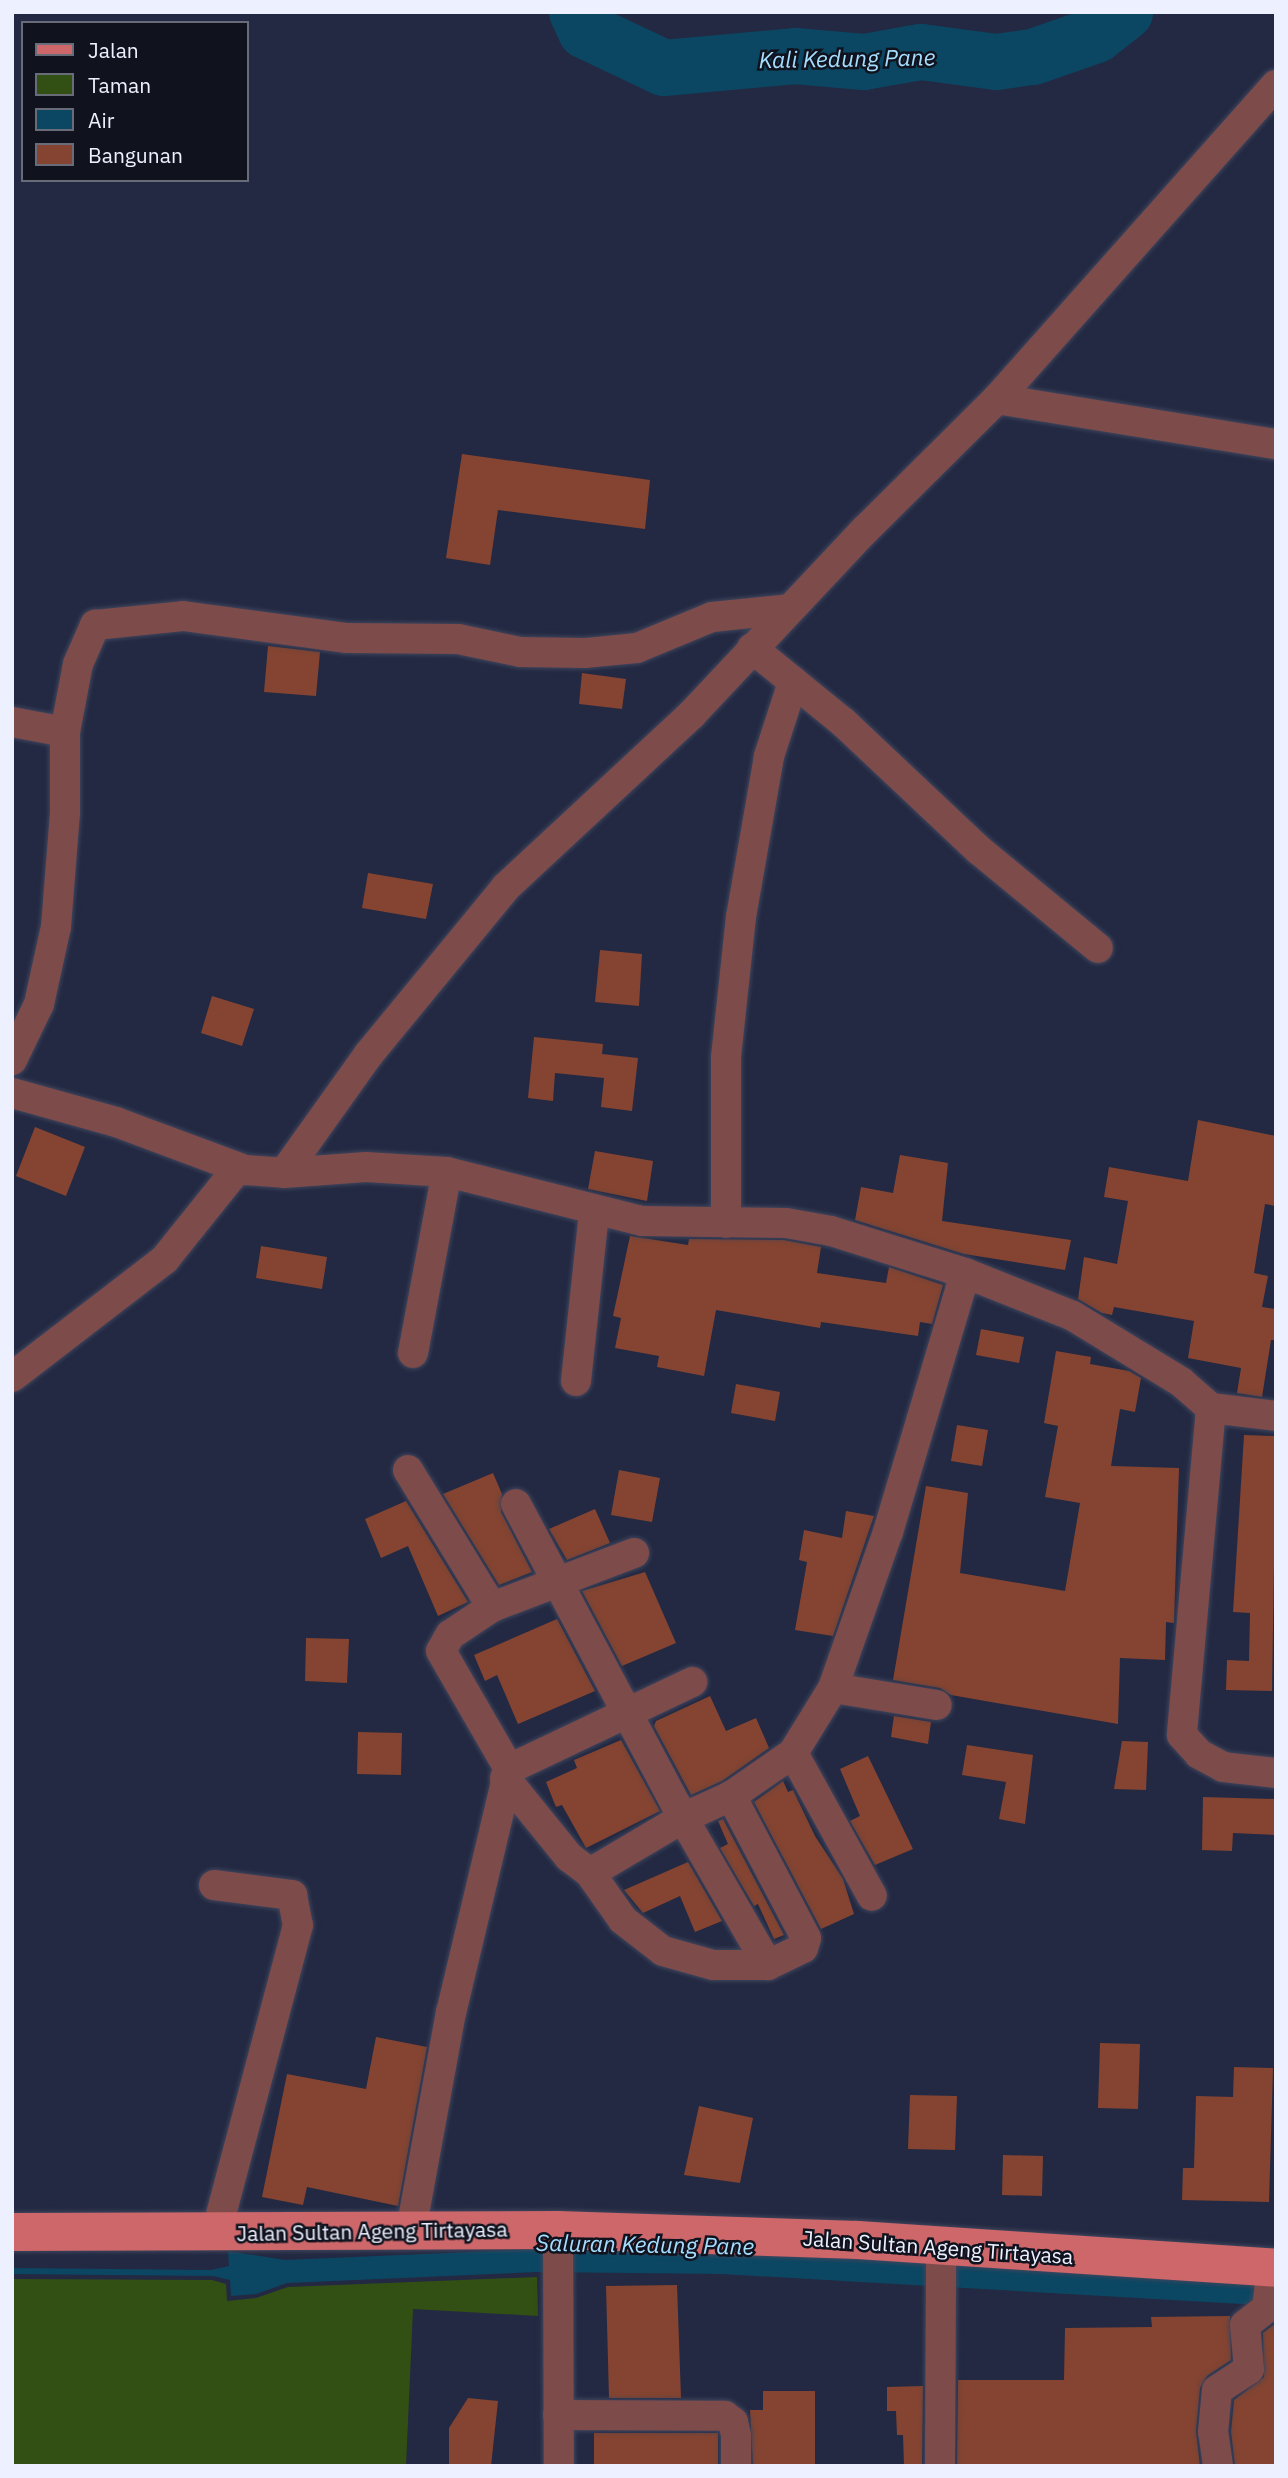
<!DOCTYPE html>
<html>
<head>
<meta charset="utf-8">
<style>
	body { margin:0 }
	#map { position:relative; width:1288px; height:2478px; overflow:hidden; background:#232942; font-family:"IBM Plex Sans",sans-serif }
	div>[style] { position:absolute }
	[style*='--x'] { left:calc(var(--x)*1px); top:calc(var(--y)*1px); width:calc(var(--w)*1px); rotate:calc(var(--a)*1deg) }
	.green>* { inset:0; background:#324f14 }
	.water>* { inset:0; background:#0b4763 }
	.river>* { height:56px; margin:-28px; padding:0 28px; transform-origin:28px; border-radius:28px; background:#0b4763 }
	.building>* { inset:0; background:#844431 }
	.roads { filter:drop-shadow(0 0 2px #3f455c) drop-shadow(0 0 2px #3f455c) }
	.minor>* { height:30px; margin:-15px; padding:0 15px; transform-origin:15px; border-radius:15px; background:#7e4b4b }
	.major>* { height:38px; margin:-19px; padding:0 19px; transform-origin:19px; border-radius:19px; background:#cd676a }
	span { translate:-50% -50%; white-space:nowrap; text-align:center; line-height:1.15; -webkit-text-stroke:5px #10131e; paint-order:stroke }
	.street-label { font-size:21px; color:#edf1ff }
	.water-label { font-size:23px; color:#a5ddfe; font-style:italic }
	.frame { position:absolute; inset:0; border:14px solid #edf1ff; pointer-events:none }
	.legend { position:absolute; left:21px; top:21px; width:228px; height:161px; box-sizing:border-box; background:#10131e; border:2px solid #686c78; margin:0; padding:9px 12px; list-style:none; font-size:21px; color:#edf1ff }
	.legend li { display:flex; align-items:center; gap:14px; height:35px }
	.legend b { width:35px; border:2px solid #686c78 }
</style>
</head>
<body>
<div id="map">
	<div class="green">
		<i style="clip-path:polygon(537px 2277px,538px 2316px,413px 2309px,406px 2466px,12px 2466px,12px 2279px,212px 2280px,226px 2284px,227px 2301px,256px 2298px,288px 2287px)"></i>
	</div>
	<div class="water">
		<i style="clip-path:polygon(536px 2249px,723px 2251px,1276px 2283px,1276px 2306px,722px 2274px,537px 2272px,287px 2283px,256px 2294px,231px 2296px,230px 2280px,213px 2276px,12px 2274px,12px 2268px,211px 2270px,229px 2266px,228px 2251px,285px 2260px)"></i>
	</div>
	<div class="river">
		<i style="--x:577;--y:12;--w:21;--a:65"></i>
		<i style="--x:586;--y:31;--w:86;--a:25.4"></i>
		<i style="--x:664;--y:68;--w:132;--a:-5.2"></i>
		<i style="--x:795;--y:56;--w:69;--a:5"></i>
		<i style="--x:864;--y:62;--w:58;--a:-10"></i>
		<i style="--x:921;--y:52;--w:76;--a:7.6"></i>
		<i style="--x:996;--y:62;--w:37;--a:-8"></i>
		<i style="--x:1033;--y:57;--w:67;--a:-19.2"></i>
		<i style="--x:1096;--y:35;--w:37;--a:-38"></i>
	</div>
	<div class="building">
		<i style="clip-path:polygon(462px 454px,650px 480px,645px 529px,498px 510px,490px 565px,446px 558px)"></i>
		<i style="clip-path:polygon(268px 646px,320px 652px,316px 696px,264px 692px)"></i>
		<i style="clip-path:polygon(582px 673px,626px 679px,622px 709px,579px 704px)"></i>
		<i style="clip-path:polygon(368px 873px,433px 884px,426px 919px,362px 908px)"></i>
		<i style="clip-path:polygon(600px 950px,642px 954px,639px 1006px,595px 1002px)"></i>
		<i style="clip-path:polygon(212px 996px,254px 1009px,242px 1046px,201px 1033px)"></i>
		<i style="clip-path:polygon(534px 1037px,603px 1044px,602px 1054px,638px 1058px,632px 1111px,601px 1107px,604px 1078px,555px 1073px,553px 1101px,528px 1098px)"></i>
		<i style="clip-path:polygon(1198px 1120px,1276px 1136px,1276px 1206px,1265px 1204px,1254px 1273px,1268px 1276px,1262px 1307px,1276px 1309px,1276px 1340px,1271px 1340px,1262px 1397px,1237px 1393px,1241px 1368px,1188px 1358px,1194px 1321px,1114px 1307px,1112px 1315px,1102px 1313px,1078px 1299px,1084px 1257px,1117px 1264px,1128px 1201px,1104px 1197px,1109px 1167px,1188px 1181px)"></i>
		<i style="clip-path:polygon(35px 1127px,85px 1147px,66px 1196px,16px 1176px)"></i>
		<i style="clip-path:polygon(595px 1151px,653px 1161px,647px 1201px,588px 1189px)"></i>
		<i style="clip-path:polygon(900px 1155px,948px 1163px,942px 1221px,1071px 1240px,1065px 1270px,964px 1254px,855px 1220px,861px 1187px,893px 1193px)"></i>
		<i style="clip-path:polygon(630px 1236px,688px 1245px,689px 1239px,784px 1240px,821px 1247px,817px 1273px,886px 1283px,889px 1267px,943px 1285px,932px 1324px,920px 1322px,918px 1336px,821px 1322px,820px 1328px,716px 1310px,704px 1376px,657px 1367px,659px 1356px,615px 1348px,621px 1318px,613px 1316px)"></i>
		<i style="clip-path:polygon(261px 1246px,327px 1257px,322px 1289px,256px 1278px)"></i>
		<i style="clip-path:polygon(981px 1329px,1024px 1337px,1019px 1363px,976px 1355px)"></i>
		<i style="clip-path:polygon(1056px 1351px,1091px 1357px,1090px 1364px,1129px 1371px,1141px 1378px,1135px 1412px,1120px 1409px,1111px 1466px,1179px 1468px,1174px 1623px,1166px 1622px,1165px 1660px,1120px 1658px,1118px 1724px,951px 1695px,940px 1688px,893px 1680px,926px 1486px,968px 1493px,960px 1573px,1065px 1591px,1080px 1503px,1045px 1497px,1058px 1426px,1044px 1423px)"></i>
		<i style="clip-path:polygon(736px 1384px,780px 1392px,775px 1421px,731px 1413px)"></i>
		<i style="clip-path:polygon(957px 1425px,988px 1430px,982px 1466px,951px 1461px)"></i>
		<i style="clip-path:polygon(1244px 1435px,1276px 1436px,1272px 1691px,1226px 1690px,1227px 1660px,1249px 1661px,1250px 1613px,1233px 1612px)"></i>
		<i style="clip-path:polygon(619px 1470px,660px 1478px,652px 1522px,611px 1515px)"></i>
		<i style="clip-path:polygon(493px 1473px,502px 1494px,501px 1512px,532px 1572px,499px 1585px,443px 1494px)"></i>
		<i style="clip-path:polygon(406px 1501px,468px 1602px,438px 1616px,408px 1546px,381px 1558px,365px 1519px)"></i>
		<i style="clip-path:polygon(595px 1509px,610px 1543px,567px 1560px,549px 1529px)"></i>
		<i style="clip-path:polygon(846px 1511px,874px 1516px,833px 1636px,795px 1630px,807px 1562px,799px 1560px,804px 1530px,842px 1538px)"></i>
		<i style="clip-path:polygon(645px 1572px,676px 1643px,622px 1666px,582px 1591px)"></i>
		<i style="clip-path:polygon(557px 1619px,595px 1691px,518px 1724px,497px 1675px,485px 1681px,474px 1655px)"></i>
		<i style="clip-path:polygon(306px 1638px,349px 1639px,347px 1683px,305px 1681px)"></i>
		<i style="clip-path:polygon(710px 1696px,726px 1731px,756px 1718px,769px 1748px,722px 1781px,691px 1795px,654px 1726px,656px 1721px)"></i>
		<i style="clip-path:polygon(894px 1716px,931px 1722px,928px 1744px,891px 1737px)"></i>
		<i style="clip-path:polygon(358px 1732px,402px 1733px,401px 1775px,357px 1774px)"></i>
		<i style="clip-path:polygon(621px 1740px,660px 1811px,586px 1848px,562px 1805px,556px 1807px,546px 1782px,577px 1768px,574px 1760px)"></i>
		<i style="clip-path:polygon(1122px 1741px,1148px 1742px,1146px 1790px,1114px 1789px)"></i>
		<i style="clip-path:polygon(967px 1745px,1033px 1755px,1025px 1824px,999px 1819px,1006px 1782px,962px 1775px)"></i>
		<i style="clip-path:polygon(868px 1756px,913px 1849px,875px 1865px,850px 1821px,860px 1816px,840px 1769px)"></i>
		<i style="clip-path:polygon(783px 1781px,788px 1792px,793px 1790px,815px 1836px,843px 1879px,854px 1914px,821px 1929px,754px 1802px)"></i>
		<i style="clip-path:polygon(1203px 1797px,1276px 1799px,1276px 1835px,1233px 1833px,1232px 1851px,1202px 1850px)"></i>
		<i style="clip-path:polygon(723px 1819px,784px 1935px,774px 1939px,758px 1904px,754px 1906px,720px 1848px,728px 1844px,718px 1821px)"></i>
		<i style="clip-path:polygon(688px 1862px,722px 1921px,695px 1932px,680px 1896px,643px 1913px,624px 1890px)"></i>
		<i style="clip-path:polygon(376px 2037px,427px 2047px,398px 2206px,307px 2187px,303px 2205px,262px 2197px,287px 2074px,366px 2089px)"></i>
		<i style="clip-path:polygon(1100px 2043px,1140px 2044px,1138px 2109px,1098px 2108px)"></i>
		<i style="clip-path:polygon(1234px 2067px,1273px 2068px,1269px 2202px,1182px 2200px,1183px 2168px,1194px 2168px,1196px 2096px,1233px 2097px)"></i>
		<i style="clip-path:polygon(910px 2095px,957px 2096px,955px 2150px,908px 2149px)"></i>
		<i style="clip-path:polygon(699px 2106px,753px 2118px,740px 2183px,684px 2175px)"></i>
		<i style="clip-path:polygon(1003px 2155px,1043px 2156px,1042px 2196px,1002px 2195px)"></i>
		<i style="clip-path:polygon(677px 2285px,681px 2398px,609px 2398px,606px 2286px)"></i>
		<i style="clip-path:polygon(1230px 2316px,1231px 2360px,1207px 2376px,1200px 2388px,1196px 2431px,1200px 2466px,957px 2466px,958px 2380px,1064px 2380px,1065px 2328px,1152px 2327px,1151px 2317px)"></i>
		<i style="clip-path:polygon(1276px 2323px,1276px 2466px,1235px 2466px,1231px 2432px,1234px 2400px,1264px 2377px,1263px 2333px)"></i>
		<i style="clip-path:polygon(923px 2386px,922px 2466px,904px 2466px,903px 2435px,897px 2435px,896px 2411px,887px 2411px,887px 2387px)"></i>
		<i style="clip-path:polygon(763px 2391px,815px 2391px,815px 2466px,753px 2466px,750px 2410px,763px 2410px)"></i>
		<i style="clip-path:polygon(468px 2398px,498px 2401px,491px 2466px,449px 2466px,449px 2428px)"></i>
		<i style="clip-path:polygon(594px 2433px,718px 2433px,718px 2466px,594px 2466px)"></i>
	</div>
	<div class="roads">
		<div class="minor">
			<i style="--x:997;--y:399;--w:283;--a:9.2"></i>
			<i style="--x:752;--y:648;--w:119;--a:39.2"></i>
			<i style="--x:844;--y:723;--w:185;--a:43.3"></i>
			<i style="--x:979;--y:850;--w:154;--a:39.5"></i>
			<i style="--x:12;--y:722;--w:54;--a:10.7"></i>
			<i style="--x:12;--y:1060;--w:62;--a:-64.3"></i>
			<i style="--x:39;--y:1004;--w:79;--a:-77.6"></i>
			<i style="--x:56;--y:927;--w:115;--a:-85.5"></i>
			<i style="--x:65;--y:812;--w:80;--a:-90"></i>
			<i style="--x:65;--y:732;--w:69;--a:-79.2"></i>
			<i style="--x:78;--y:664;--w:43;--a:-66.4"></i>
			<i style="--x:95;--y:625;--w:88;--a:-5.8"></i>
			<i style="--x:183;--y:616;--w:164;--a:7.7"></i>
			<i style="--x:346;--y:638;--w:112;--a:0.5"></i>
			<i style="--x:458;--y:639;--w:63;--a:11.8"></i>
			<i style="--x:520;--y:652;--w:65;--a:0.9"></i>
			<i style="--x:585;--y:653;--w:52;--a:-5.5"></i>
			<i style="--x:637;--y:648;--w:81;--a:-22.5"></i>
			<i style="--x:712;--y:617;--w:77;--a:-5.9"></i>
			<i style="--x:12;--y:1093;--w:108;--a:15.6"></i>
			<i style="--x:116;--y:1122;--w:138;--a:20.4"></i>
			<i style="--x:245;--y:1170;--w:39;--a:4"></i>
			<i style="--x:284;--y:1173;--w:82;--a:-4.2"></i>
			<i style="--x:366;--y:1167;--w:81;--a:3.5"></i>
			<i style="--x:447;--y:1172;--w:201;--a:14.1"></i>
			<i style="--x:642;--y:1221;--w:144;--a:0.8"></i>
			<i style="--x:786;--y:1223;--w:46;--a:10.1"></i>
			<i style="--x:831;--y:1231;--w:140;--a:17.4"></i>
			<i style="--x:965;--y:1273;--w:116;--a:21.7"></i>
			<i style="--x:1073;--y:1316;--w:127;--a:31.4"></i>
			<i style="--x:1181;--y:1382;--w:40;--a:41"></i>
			<i style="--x:1211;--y:1408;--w:65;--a:7"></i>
			<i style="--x:284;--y:1173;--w:146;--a:-54.5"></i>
			<i style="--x:369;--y:1054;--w:216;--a:-50.6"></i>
			<i style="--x:506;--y:887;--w:253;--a:-42.9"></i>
			<i style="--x:691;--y:715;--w:254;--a:-46.8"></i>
			<i style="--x:865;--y:530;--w:186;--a:-44.8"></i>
			<i style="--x:997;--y:399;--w:420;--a:-48.4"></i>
			<i style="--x:726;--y:1223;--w:166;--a:-90"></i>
			<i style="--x:726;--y:1057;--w:141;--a:-83.9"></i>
			<i style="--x:741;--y:917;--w:163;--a:-80.1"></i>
			<i style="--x:769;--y:756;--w:78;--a:-72"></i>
			<i style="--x:413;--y:1353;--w:184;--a:-79.4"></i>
			<i style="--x:12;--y:1377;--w:193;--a:-37.6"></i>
			<i style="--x:165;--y:1259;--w:115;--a:-51.3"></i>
			<i style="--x:576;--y:1381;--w:170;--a:-83.9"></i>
			<i style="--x:1211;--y:1408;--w:328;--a:95.1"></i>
			<i style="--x:1182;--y:1735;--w:25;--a:48"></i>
			<i style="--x:1199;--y:1754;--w:27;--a:28"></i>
			<i style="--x:1223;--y:1767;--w:53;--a:6.5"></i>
			<i style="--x:408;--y:1470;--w:161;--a:58.5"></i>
			<i style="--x:492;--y:1607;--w:152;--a:-20.8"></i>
			<i style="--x:516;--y:1504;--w:356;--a:62"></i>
			<i style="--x:683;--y:1818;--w:170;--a:60"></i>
			<i style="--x:492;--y:1607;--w:50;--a:146.3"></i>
			<i style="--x:450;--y:1635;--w:18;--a:119"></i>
			<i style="--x:441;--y:1651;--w:136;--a:60"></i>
			<i style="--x:833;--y:1688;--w:105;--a:9.3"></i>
			<i style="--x:793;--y:1753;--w:76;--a:-58.4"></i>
			<i style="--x:833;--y:1688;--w:165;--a:-70.6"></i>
			<i style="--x:888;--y:1532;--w:270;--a:-73.4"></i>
			<i style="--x:505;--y:1778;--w:102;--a:51"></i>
			<i style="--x:569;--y:1857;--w:26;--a:37"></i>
			<i style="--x:590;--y:1873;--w:57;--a:54.9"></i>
			<i style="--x:623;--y:1920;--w:51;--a:37.8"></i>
			<i style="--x:663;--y:1951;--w:52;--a:15.6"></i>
			<i style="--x:713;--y:1965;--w:55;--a:0"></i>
			<i style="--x:768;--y:1965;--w:39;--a:-26"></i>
			<i style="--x:803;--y:1948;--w:10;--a:-73"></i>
			<i style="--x:806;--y:1938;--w:161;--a:-117.8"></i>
			<i style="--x:590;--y:1873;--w:108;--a:-30.6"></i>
			<i style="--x:683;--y:1818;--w:53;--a:-24.6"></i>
			<i style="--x:731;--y:1796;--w:75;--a:-34.7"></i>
			<i style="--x:793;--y:1753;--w:163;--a:61.1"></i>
			<i style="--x:214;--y:1885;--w:79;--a:7.3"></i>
			<i style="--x:292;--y:1895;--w:31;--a:79"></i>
			<i style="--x:298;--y:1925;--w:319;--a:104.9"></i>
			<i style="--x:411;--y:2230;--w:221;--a:-79.6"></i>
			<i style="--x:451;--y:2013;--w:251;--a:-76.6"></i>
			<i style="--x:509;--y:1769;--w:203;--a:-25.4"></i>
			<i style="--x:558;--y:2230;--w:236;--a:89.8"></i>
			<i style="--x:558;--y:2415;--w:167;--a:0.3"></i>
			<i style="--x:725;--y:2416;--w:10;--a:37"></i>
			<i style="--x:733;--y:2422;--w:13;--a:77"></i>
			<i style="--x:736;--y:2435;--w:31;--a:90"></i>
			<i style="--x:940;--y:2466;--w:218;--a:-89.7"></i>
			<i style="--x:1218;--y:2466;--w:34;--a:-98"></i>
			<i style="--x:1213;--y:2432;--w:42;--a:-84.6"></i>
			<i style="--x:1217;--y:2390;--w:38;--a:-33"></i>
			<i style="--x:1249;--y:2369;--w:44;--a:-95.2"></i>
			<i style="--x:1245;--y:2325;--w:28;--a:-38"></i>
			<i style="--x:1267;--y:2308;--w:41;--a:-83"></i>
		</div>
		<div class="major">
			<i style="--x:12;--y:2232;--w:546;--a:-0.21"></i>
			<i style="--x:558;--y:2230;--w:300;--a:1.9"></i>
			<i style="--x:858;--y:2240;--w:419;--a:3.8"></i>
		</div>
	</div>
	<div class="street-label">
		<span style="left:372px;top:2231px;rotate:-1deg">Jalan Sultan Ageng Tirtayasa</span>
		<span style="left:938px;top:2247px;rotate:4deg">Jalan Sultan Ageng Tirtayasa</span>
	</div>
	<div class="water-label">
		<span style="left:847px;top:58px;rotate:-1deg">Kali Kedung Pane</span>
		<span style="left:645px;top:2244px;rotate:1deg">Saluran Kedung Pane</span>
	</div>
	<div class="frame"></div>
	<ul class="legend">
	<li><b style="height:9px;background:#cd676a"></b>Jalan</li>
	<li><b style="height:19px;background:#324f14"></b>Taman</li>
	<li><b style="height:19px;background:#0b4763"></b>Air</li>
	<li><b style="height:19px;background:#844431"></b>Bangunan</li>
	</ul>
</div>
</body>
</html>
